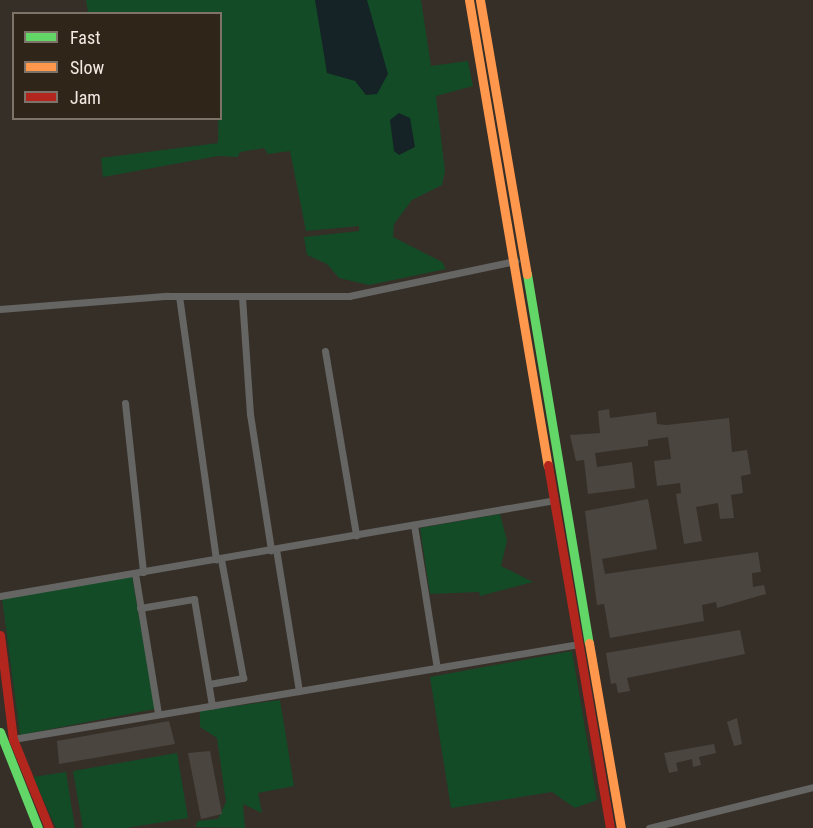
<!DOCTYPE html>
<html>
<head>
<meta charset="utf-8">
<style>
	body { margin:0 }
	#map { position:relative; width:813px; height:828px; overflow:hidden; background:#352f28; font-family:"Roboto Condensed",sans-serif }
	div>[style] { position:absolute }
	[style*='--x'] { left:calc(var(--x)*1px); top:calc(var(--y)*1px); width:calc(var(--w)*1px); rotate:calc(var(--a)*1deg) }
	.green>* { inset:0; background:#134b27 }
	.water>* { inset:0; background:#152327 }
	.building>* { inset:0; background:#4a453f }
	.street>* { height:7px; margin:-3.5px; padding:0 3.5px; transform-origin:3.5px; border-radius:3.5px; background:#656564 }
	.fast>* { height:9px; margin:-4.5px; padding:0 4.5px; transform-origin:4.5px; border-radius:4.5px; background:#63d668 }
	.slow>* { height:9px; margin:-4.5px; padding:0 4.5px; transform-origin:4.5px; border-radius:4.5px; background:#ff974d }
	.jam>* { height:9px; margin:-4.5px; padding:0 4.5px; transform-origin:4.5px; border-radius:4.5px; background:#b3261e }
	span { translate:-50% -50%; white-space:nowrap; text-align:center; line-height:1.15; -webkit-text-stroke:4.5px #302519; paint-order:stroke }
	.legend { position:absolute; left:12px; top:12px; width:210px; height:108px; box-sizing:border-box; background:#302519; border:2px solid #7d7369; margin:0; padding:8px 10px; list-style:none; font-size:18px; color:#f1e9e2 }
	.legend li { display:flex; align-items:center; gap:12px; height:30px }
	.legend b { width:30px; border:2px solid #7d7369 }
</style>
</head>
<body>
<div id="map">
	<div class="green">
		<i style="clip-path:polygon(86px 0,421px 0,431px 66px,468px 61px,473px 86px,436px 96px,445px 171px,442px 185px,412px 200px,394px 224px,393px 237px,442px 262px,446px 269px,369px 285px,339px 278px,327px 264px,307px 255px,304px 237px,359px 231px,359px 226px,306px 231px,290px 151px,268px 154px,264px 148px,240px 152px,238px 157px,218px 156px,103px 177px,101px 158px,218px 143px,220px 14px,88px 13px)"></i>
		<i style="clip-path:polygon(500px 514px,507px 541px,501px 566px,533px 582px,480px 596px,479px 592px,430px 594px,420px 528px)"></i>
		<i style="clip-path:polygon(132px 576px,155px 709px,20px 735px,2px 598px)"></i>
		<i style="clip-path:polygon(572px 651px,597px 800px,575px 808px,552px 792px,451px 808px,430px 677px)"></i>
		<i style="clip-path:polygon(280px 700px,294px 786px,258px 793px,262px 813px,243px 804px,245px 828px,196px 827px,197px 821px,218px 819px,226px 802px,217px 738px,200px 727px,200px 711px)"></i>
		<i style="clip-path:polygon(177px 753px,188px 818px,126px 828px,83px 828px,73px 771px)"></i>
		<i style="clip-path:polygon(66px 772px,75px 828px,56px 828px,33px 777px)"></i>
	</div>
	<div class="water">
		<i style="clip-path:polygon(315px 0,367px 0,388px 74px,377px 94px,366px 95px,355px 81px,327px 73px)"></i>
		<i style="clip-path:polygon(399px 113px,410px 118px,415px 147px,399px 155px,394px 151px,390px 120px)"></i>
	</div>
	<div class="building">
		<i style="clip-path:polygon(609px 409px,610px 418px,656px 412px,657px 424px,666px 425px,729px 418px,732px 452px,747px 450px,751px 474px,741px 476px,743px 493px,731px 495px,734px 518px,720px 519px,718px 503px,696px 507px,702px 541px,684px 544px,676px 494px,681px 493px,680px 483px,657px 486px,654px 461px,671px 459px,668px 437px,648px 440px,648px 446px,595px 453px,597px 467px,632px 462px,635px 488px,588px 494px,584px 460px,576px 461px,570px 435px,600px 433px,598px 411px)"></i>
		<i style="clip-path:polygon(648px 499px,657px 549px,602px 559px,605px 574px,758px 552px,761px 572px,752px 573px,753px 587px,764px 585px,766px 594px,717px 608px,716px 602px,702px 605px,704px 621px,610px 638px,604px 604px,597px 605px,585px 511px)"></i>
		<i style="clip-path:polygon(740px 630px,745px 654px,627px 678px,630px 691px,618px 693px,616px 683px,611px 684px,606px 653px)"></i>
		<i style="clip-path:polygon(737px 718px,742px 744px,734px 746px,727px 722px)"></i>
		<i style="clip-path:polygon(169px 721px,175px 744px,59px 764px,57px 741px)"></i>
		<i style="clip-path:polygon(714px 744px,716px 753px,699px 757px,701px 765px,693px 767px,692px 759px,676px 763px,678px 771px,669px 773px,664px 753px)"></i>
		<i style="clip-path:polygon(210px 751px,222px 814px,201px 819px,188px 753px)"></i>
	</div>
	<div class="street">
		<i style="--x:179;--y:296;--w:266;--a:82"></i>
		<i style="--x:242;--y:297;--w:117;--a:86.1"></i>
		<i style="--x:250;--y:414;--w:138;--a:81.2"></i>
		<i style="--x:0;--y:309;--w:168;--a:-4.5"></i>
		<i style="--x:167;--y:296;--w:182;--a:0"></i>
		<i style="--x:349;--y:296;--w:170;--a:-11.9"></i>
		<i style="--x:325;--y:351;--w:187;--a:80.4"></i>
		<i style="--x:125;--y:403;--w:170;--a:83.9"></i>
		<i style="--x:414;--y:525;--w:145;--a:80.9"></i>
		<i style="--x:276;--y:549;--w:144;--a:80.8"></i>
		<i style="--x:135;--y:573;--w:143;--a:80.7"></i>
		<i style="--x:0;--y:596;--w:563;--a:-9.81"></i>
		<i style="--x:140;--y:608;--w:55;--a:-9.5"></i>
		<i style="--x:194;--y:599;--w:108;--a:80.4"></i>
		<i style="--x:209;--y:684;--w:35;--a:-10"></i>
		<i style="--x:243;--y:678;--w:121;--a:-100.5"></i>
		<i style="--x:13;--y:739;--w:574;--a:-9.53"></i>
		<i style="--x:649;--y:828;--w:169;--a:-14"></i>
	</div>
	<div class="fast">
		<i style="--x:527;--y:274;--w:374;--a:80.5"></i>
		<i style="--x:0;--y:732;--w:103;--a:68.4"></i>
	</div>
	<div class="slow">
		<i style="--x:469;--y:0;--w:472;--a:80.4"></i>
		<i style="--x:480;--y:0;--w:278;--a:80.3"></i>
		<i style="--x:589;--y:643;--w:188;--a:80.2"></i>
	</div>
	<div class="jam">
		<i style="--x:548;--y:465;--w:368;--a:80.3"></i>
		<i style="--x:0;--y:635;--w:105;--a:82.9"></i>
		<i style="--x:13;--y:739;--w:96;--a:68"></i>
	</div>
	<ul class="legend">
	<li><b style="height:8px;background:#63d668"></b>Fast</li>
	<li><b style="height:8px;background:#ff974d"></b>Slow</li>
	<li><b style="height:8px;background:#b3261e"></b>Jam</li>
	</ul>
</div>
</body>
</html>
